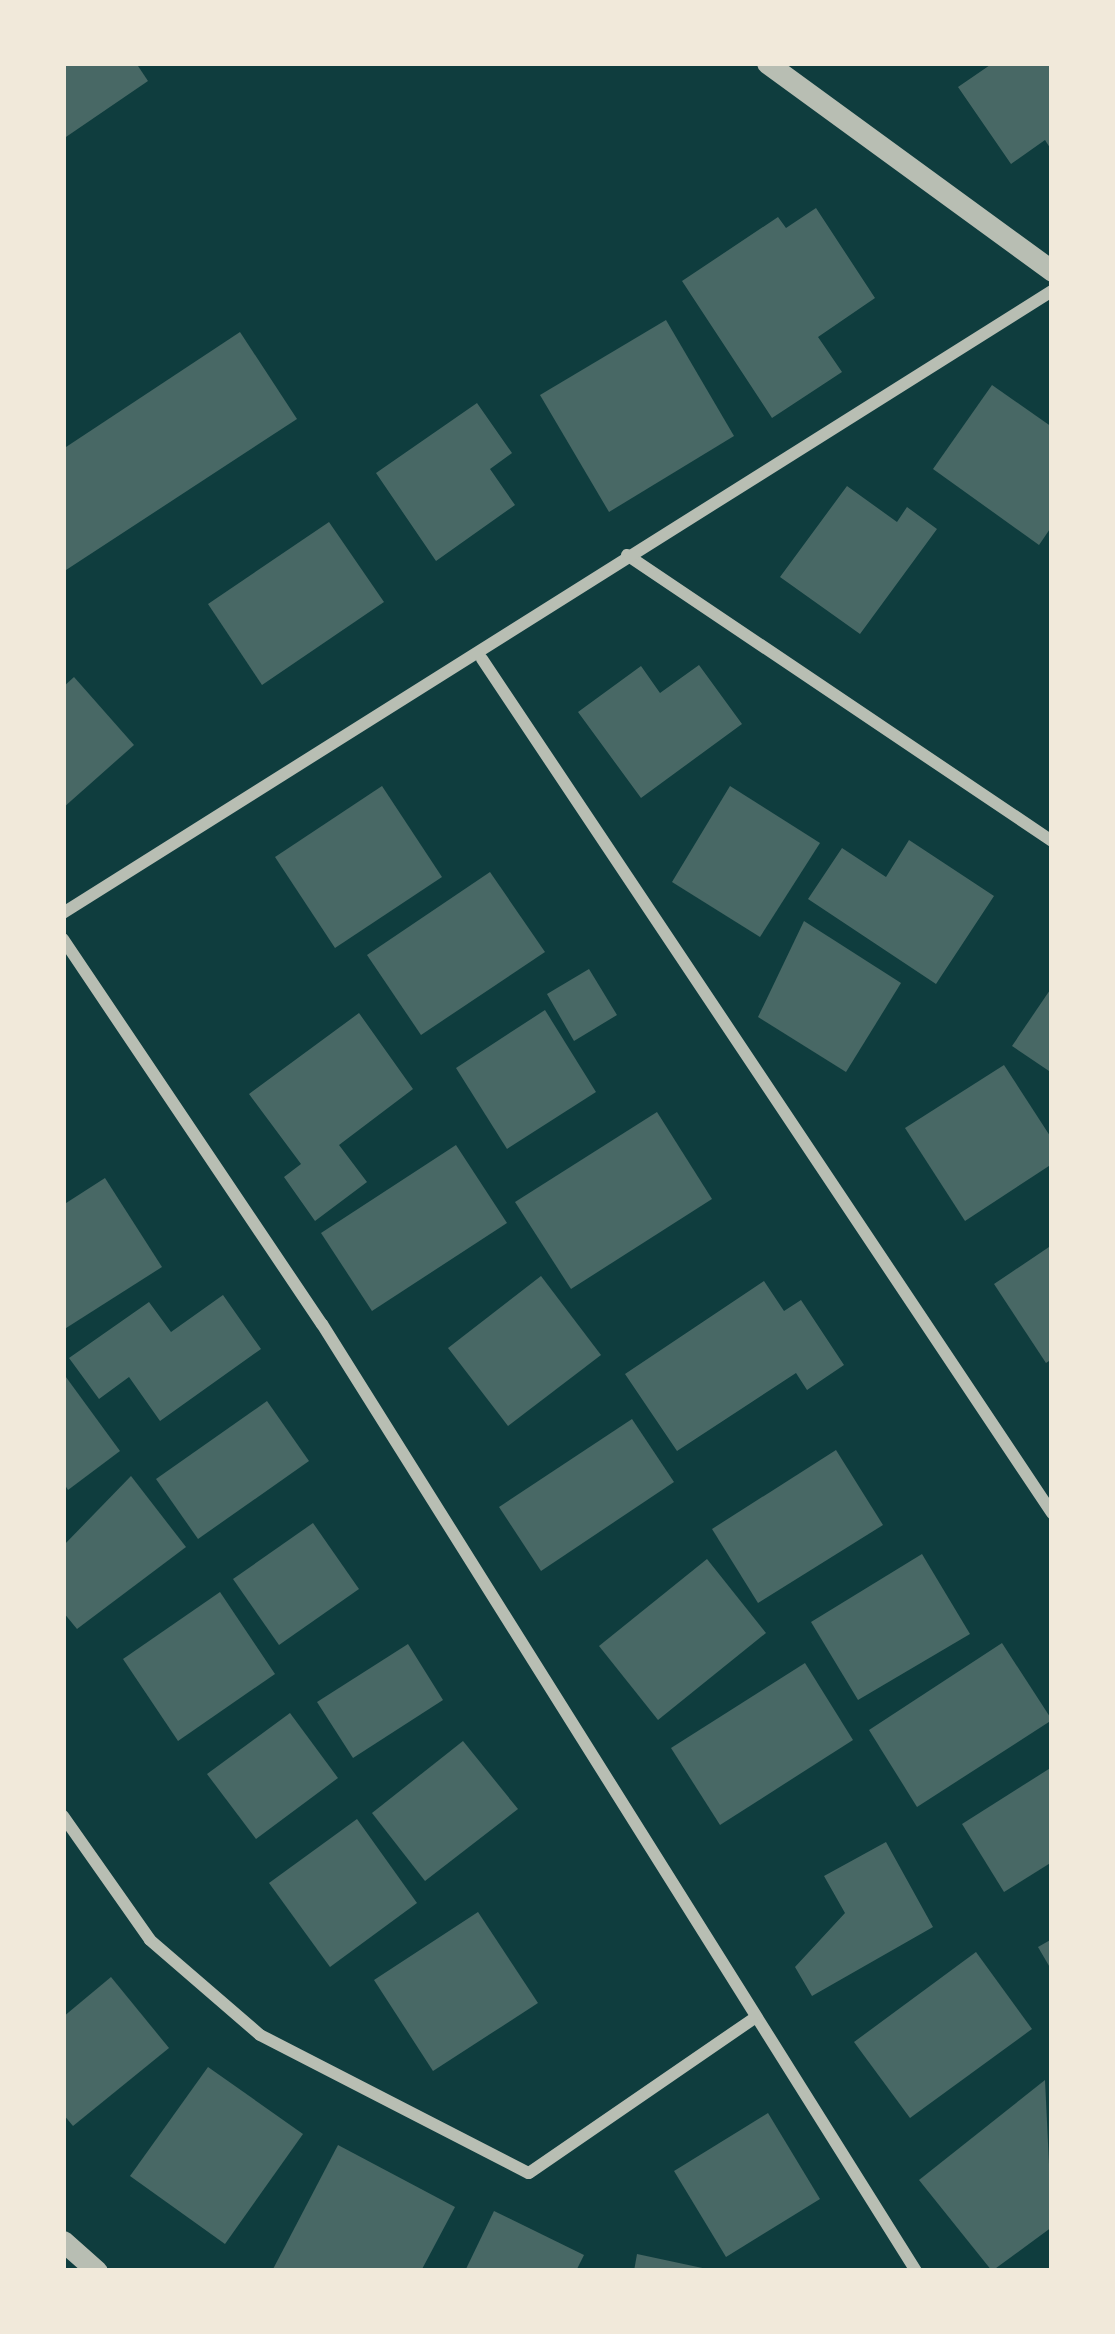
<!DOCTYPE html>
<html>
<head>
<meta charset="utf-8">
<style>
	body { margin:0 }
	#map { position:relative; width:1115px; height:2334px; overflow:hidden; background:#0f3d3e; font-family:Raleway,sans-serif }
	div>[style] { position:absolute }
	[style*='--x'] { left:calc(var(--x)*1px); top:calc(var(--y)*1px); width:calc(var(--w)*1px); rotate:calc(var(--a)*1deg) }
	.building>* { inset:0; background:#486865 }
	.minor>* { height:12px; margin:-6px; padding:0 6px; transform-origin:6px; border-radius:6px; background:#b8beb3 }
	.tertiary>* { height:21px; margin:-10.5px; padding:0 10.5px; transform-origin:10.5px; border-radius:10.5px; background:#b8beb3 }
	span { translate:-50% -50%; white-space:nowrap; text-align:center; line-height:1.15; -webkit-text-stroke:9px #f1e9da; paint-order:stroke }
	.frame { position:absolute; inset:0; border:66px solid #f1e9da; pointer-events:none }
</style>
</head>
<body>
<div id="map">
	<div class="building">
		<i style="clip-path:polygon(63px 63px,136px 63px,148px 81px,63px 139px)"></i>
		<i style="clip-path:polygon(993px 63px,1052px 63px,1052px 151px,1045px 140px,1011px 164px,958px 87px)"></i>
		<i style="clip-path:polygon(816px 208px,875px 298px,818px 337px,842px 372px,772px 418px,682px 281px,778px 217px,786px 228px)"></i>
		<i style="clip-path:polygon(666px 320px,734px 436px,609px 512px,540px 395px)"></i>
		<i style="clip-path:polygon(240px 332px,297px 419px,63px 572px,63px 449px)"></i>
		<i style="clip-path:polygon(992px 385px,1052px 427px,1052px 526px,1039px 545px,933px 469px)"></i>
		<i style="clip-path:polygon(477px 403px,512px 453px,490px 469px,515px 505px,436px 561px,376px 473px)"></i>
		<i style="clip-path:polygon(847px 486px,897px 522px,907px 507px,937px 529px,860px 634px,780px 577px)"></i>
		<i style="clip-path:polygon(329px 522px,384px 602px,262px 685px,208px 604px)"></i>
		<i style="clip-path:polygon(699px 665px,742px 724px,641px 798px,578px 712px,641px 666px,660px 693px)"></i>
		<i style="clip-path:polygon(74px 677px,134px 745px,63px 808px,63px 687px)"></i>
		<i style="clip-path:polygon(382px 786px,442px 877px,335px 948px,275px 857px)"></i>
		<i style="clip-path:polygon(730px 786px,820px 843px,760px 937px,672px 882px)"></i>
		<i style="clip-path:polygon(909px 840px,994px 896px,936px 984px,808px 899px,842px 848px,886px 877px)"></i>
		<i style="clip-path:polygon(490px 872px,545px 952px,421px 1035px,367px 955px)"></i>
		<i style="clip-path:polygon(804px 921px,901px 983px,846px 1072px,758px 1017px)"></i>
		<i style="clip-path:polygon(589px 969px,617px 1015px,574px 1041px,547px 994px)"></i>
		<i style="clip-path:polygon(1052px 987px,1052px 1073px,1012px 1046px)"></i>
		<i style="clip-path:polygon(545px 1010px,596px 1092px,507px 1149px,456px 1068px)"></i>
		<i style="clip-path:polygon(359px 1013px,413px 1089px,339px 1145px,367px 1182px,315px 1221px,284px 1177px,301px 1164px,249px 1094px)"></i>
		<i style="clip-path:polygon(1004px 1065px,1052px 1139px,1052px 1164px,965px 1221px,905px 1128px)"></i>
		<i style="clip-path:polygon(657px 1112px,712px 1199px,571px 1289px,515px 1202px)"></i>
		<i style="clip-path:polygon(456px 1145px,507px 1223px,372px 1311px,321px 1233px)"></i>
		<i style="clip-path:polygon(105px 1178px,162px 1267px,63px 1330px,63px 1205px)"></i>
		<i style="clip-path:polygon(1052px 1245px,1052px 1359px,1046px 1363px,994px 1284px)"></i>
		<i style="clip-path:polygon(541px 1276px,601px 1355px,508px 1426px,448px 1348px)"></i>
		<i style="clip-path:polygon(764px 1281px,784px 1311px,801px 1300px,844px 1365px,807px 1390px,796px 1373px,677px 1451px,625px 1374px)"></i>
		<i style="clip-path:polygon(223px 1295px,261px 1349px,160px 1421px,129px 1377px,99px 1399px,69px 1358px,149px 1302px,171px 1332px)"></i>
		<i style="clip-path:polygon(63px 1373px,120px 1451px,68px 1490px,63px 1482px)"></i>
		<i style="clip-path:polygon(267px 1401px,309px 1461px,198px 1539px,156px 1479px)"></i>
		<i style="clip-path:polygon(632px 1419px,674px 1482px,541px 1571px,499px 1507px)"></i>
		<i style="clip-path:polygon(836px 1450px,883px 1525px,758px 1603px,712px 1529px)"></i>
		<i style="clip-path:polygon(131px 1476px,186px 1547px,77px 1629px,63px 1612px,63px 1546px)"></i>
		<i style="clip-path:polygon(313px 1523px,359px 1589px,279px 1645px,233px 1579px)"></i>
		<i style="clip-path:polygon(922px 1554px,970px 1634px,858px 1700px,811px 1622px)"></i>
		<i style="clip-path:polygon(707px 1559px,766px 1633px,658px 1720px,599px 1646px)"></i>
		<i style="clip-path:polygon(220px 1592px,275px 1674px,178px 1741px,123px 1659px)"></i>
		<i style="clip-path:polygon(1002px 1643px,1052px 1720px,917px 1807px,869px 1730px)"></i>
		<i style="clip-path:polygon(408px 1644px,443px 1700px,353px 1758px,317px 1702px)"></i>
		<i style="clip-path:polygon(805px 1663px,853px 1740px,720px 1825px,671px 1748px)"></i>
		<i style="clip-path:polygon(290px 1713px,338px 1778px,256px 1839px,207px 1774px)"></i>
		<i style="clip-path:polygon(463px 1741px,518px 1809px,425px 1881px,372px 1813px)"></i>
		<i style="clip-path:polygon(1052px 1767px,1052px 1862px,1004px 1892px,962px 1824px)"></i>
		<i style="clip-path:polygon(357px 1819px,417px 1903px,330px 1967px,269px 1883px)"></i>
		<i style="clip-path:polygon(886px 1842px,933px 1927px,812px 1996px,795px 1967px,845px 1913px,824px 1876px)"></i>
		<i style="clip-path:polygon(478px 1912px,538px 2003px,433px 2071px,374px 1980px)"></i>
		<i style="clip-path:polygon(1052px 1939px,1052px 1971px,1038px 1947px)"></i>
		<i style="clip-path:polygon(976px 1952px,1032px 2029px,910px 2118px,854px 2042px)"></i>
		<i style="clip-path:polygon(111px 1977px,169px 2048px,73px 2126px,63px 2114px,63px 2017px)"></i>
		<i style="clip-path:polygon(208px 2067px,303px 2134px,225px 2244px,130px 2176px)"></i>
		<i style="clip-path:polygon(1045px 2080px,1052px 2227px,992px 2271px,919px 2180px)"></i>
		<i style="clip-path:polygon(768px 2113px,820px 2199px,726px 2257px,674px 2171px)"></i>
		<i style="clip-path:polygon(338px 2145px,455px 2207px,421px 2271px,272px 2271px)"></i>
		<i style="clip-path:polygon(494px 2211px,584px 2255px,576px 2271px,465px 2271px)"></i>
		<i style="clip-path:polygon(637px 2254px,707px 2269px,706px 2271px,634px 2271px)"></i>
	</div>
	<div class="minor">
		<i style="--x:627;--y:555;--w:512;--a:33.94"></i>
		<i style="--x:482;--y:659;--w:1027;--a:56.28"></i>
		<i style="--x:63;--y:913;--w:1168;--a:-32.17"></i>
		<i style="--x:63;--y:939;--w:464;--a:56.1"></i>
		<i style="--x:322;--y:1324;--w:1118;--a:57.9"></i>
		<i style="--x:63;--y:1816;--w:151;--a:54.9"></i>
		<i style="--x:150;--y:1940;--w:145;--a:40.8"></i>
		<i style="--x:260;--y:2035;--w:302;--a:27.2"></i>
		<i style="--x:529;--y:2173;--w:270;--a:-34.5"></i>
	</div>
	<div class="tertiary">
		<i style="--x:767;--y:63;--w:353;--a:36.1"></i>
		<i style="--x:63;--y:2241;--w:45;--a:41.4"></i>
	</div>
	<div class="frame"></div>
</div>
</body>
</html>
